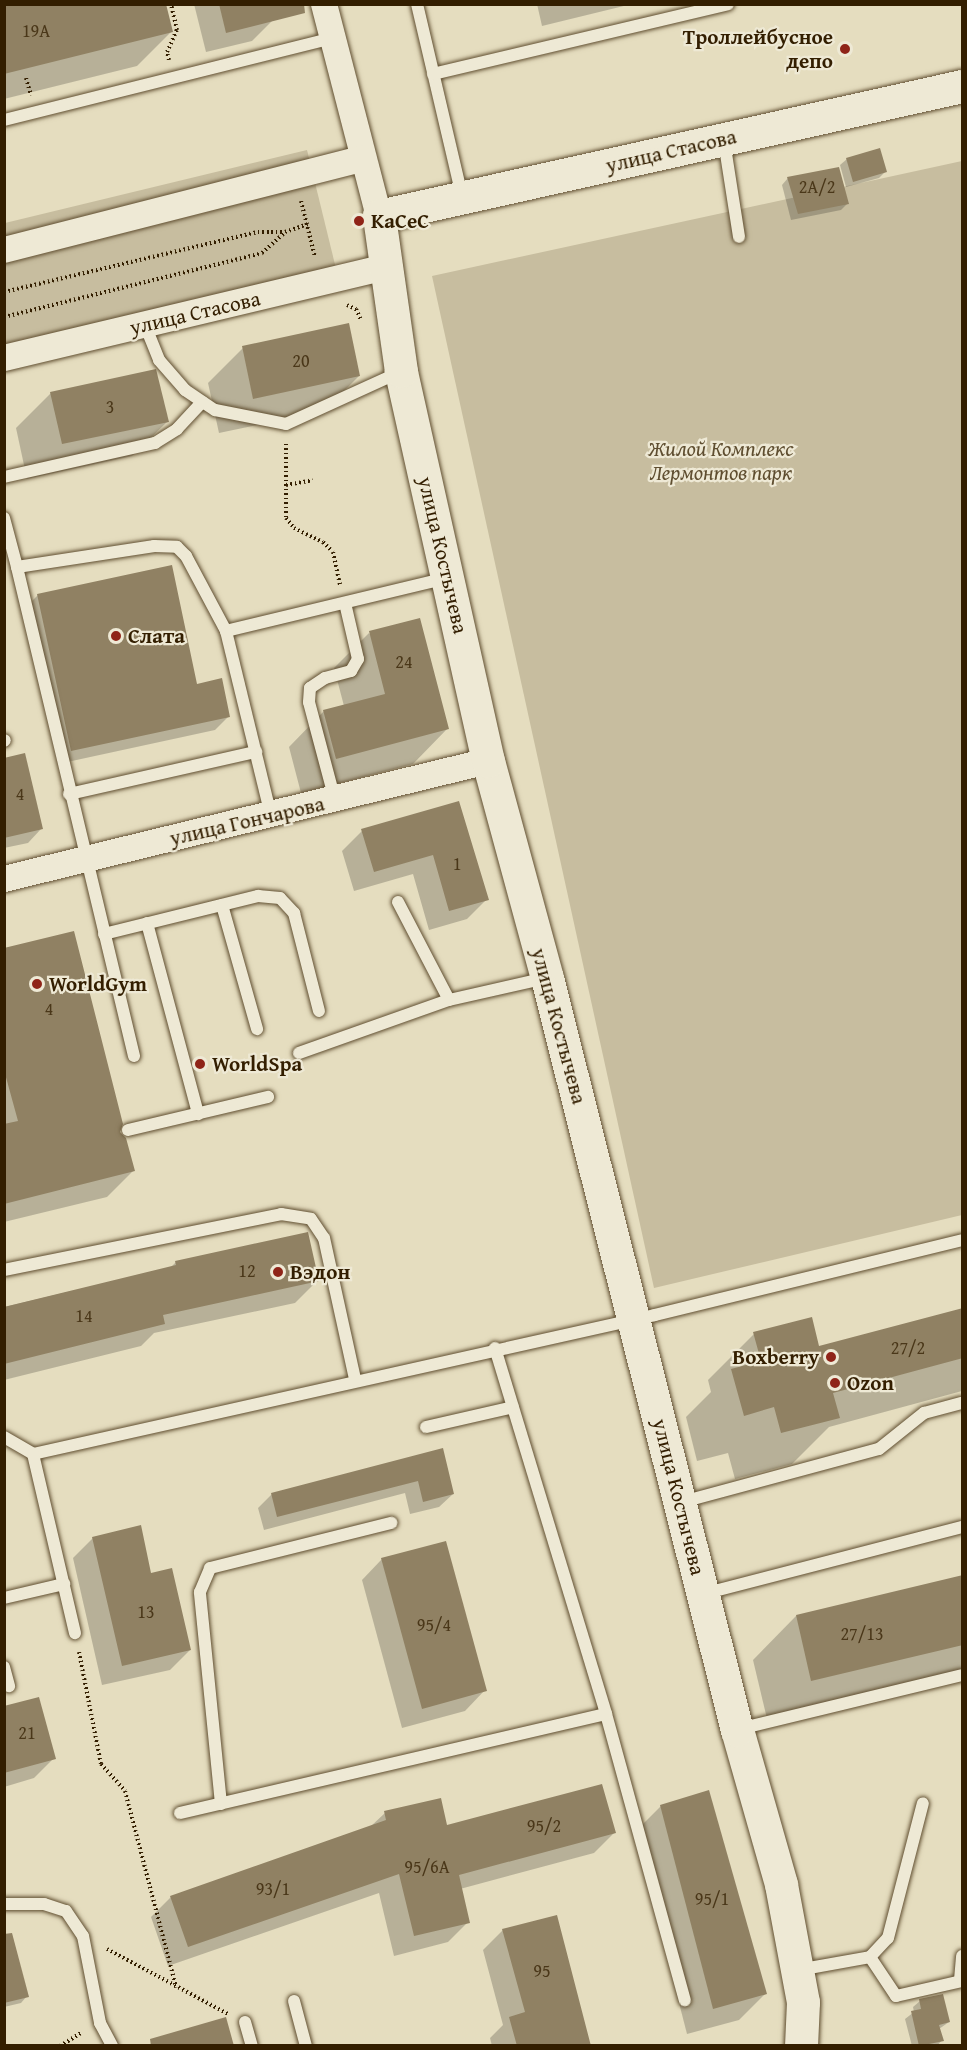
<!DOCTYPE html>
<html>
<head>
<meta charset="utf-8">
<style>
	body { margin:0 }
	#map { position:relative; width:967px; height:2050px; overflow:hidden; background:#e5ddbf; font-family:"Gentium Book Plus",serif }
	div>[style] { position:absolute }
	[style*='--x'] { left:calc(var(--x)*1px); top:calc(var(--y)*1px); width:calc(var(--w)*1px); rotate:calc(var(--a)*1deg) }
	.green>* { inset:0; background:#c7bd9f }
	.shadow>* { inset:0; background:#0003 }
	.building>* { inset:0; background:#908163 }
	.path>* { height:4px; margin-top:-2px; transform-origin:0; background:repeating-linear-gradient(90deg,#331e00 0 1.5px,transparent 0 4.5px) }
	.roads { filter:drop-shadow(0 0 2px #604e30) drop-shadow(0 0 2px #604e30) }
	.lane>* { height:12px; margin:-6px; padding:0 6px; transform-origin:6px; border-radius:6px; background:#eee9d5 }
	.street>* { height:26px; margin:-13px; padding:0 13px; transform-origin:13px; border-radius:13px; background:#eee9d5 }
	.secondary>* { height:33px; margin:-16.5px; padding:0 16.5px; transform-origin:16.5px; border-radius:16.5px; background:#eee9d5 }
	.dots>* { width:16px; height:16px; translate:-50% -50%; box-sizing:border-box; border:3px solid #eee9d5; border-radius:50% }
	span { translate:-50% -50%; white-space:nowrap; text-align:center; line-height:1.15; -webkit-text-stroke:4.5px #eee9d5; paint-order:stroke }
	.number-label { font-size:18px; color:#4a3719 }
	.number-label span { -webkit-text-stroke-width:0 }
	.poi-label { font-size:21px; color:#331e00; font-weight:700 }
	.right { translate:-100% -50%; text-align:right }
	.left { translate:0 -50%; text-align:left }
	.street-label { font-size:21px; color:#331e00 }
	.park-label { font-size:21px; color:#5f4e30; font-style:italic }
	.frame { position:absolute; inset:0; border:6px solid #331e00; pointer-events:none }
</style>
</head>
<body>
<div id="map">
	<div class="green">
		<i style="clip-path:polygon(307px 150px,340px 285px,5px 370px,5px 223px)"></i>
		<i style="clip-path:polygon(962px 161px,962px 1215px,654px 1288px,432px 276px)"></i>
	</div>
	<div class="shadow">
		<i style="clip-path:polygon(4px 4px,172px 31px,137px 66px,4px 99px)"></i>
		<i style="clip-path:polygon(194px 4px,268px 4px,272px 21px,252px 41px,206px 52px)"></i>
		<i style="clip-path:polygon(537px 4px,632px 4px,542px 26px)"></i>
		<i style="clip-path:polygon(847px 159px,885px 172px,879px 178px,846px 187px,840px 165px)"></i>
		<i style="clip-path:polygon(788px 178px,847px 204px,841px 210px,791px 220px,782px 185px)"></i>
		<i style="clip-path:polygon(243px 348px,359px 376px,324px 411px,219px 433px,208px 383px)"></i>
		<i style="clip-path:polygon(51px 393px,168px 421px,132px 456px,27px 479px,16px 428px)"></i>
		<i style="clip-path:polygon(38px 595px,196px 685px,228px 717px,215px 730px,58px 764px,24px 609px)"></i>
		<i style="clip-path:polygon(369px 633px,448px 728px,413px 764px,301px 793px,289px 747px,324px 711px,344px 706px,334px 668px)"></i>
		<i style="clip-path:polygon(4px 759px,41px 829px,28px 843px,4px 848px)"></i>
		<i style="clip-path:polygon(458px 802px,487px 899px,467px 919px,429px 930px,413px 874px,354px 891px,342px 851px,362px 831px)"></i>
		<i style="clip-path:polygon(4px 950px,118px 1133px,133px 1171px,107px 1197px,4px 1222px)"></i>
		<i style="clip-path:polygon(176px 1262px,317px 1281px,295px 1303px,154px 1333px,141px 1346px,4px 1380px,4px 1307px,170px 1268px)"></i>
		<i style="clip-path:polygon(962px 1312px,962px 1391px,829px 1427px,792px 1464px,735px 1479px,728px 1453px,697px 1461px,686px 1417px,711px 1392px,708px 1380px,754px 1334px,818px 1348px)"></i>
		<i style="clip-path:polygon(442px 1450px,453px 1494px,439px 1507px,410px 1514px,405px 1493px,264px 1530px,258px 1508px,272px 1494px)"></i>
		<i style="clip-path:polygon(93px 1538px,150px 1575px,190px 1650px,170px 1670px,102px 1685px,73px 1558px)"></i>
		<i style="clip-path:polygon(382px 1559px,485px 1690px,465px 1711px,402px 1728px,362px 1580px)"></i>
		<i style="clip-path:polygon(962px 1577px,962px 1677px,768px 1723px,753px 1660px,796px 1616px)"></i>
		<i style="clip-path:polygon(4px 1708px,54px 1758px,34px 1778px,4px 1787px)"></i>
		<i style="clip-path:polygon(661px 1806px,765px 1994px,739px 2020px,687px 2034px,635px 1832px)"></i>
		<i style="clip-path:polygon(385px 1813px,446px 1827px,614px 1833px,594px 1853px,460px 1889px,468px 1922px,448px 1942px,394px 1956px,379px 1893px,168px 1966px,151px 1917px,171px 1897px,370px 1827px)"></i>
		<i style="clip-path:polygon(503px 1930px,586px 2046px,492px 2046px,490px 2038px,503px 2025px,483px 1950px)"></i>
		<i style="clip-path:polygon(4px 1956px,27px 1996px,21px 2003px,4px 2007px)"></i>
		<i style="clip-path:polygon(920px 2001px,949px 2022px,939px 2029px,942px 2040px,937px 2046px,912px 2046px,905px 2019px,914px 2012px,913px 2007px)"></i>
	</div>
	<div class="building">
		<i style="clip-path:polygon(4px 4px,166px 4px,173px 32px,4px 74px)"></i>
		<i style="clip-path:polygon(219px 4px,304px 4px,305px 13px,226px 33px)"></i>
		<i style="clip-path:polygon(880px 148px,887px 172px,853px 182px,846px 158px)"></i>
		<i style="clip-path:polygon(839px 167px,849px 204px,798px 214px,787px 177px)"></i>
		<i style="clip-path:polygon(349px 323px,360px 376px,253px 399px,242px 346px)"></i>
		<i style="clip-path:polygon(156px 369px,169px 422px,62px 444px,50px 392px)"></i>
		<i style="clip-path:polygon(172px 565px,197px 684px,222px 678px,230px 717px,71px 751px,37px 594px)"></i>
		<i style="clip-path:polygon(420px 618px,449px 729px,336px 759px,323px 710px,385px 694px,369px 631px)"></i>
		<i style="clip-path:polygon(25px 753px,43px 829px,4px 838px,4px 758px)"></i>
		<i style="clip-path:polygon(459px 801px,489px 900px,449px 911px,433px 855px,374px 872px,361px 829px)"></i>
		<i style="clip-path:polygon(74px 931px,123px 1124px,120px 1132px,126px 1138px,135px 1171px,4px 1204px,4px 1124px,18px 1121px,4px 1070px,4px 948px)"></i>
		<i style="clip-path:polygon(308px 1232px,319px 1281px,163px 1315px,165px 1324px,4px 1364px,4px 1307px,176px 1265px,175px 1261px)"></i>
		<i style="clip-path:polygon(963px 1308px,963px 1358px,833px 1393px,840px 1418px,781px 1433px,774px 1407px,744px 1416px,731px 1369px,761px 1361px,753px 1332px,812px 1317px,819px 1346px)"></i>
		<i style="clip-path:polygon(443px 1448px,454px 1494px,423px 1502px,418px 1481px,277px 1517px,271px 1493px)"></i>
		<i style="clip-path:polygon(141px 1525px,151px 1573px,172px 1568px,191px 1650px,122px 1666px,92px 1537px)"></i>
		<i style="clip-path:polygon(446px 1541px,487px 1691px,422px 1709px,381px 1558px)"></i>
		<i style="clip-path:polygon(963px 1575px,963px 1645px,811px 1681px,796px 1615px)"></i>
		<i style="clip-path:polygon(39px 1697px,56px 1759px,4px 1773px,4px 1706px)"></i>
		<i style="clip-path:polygon(602px 1784px,616px 1833px,459px 1875px,470px 1923px,414px 1936px,399px 1874px,188px 1947px,170px 1896px,386px 1820px,384px 1811px,441px 1798px,447px 1825px)"></i>
		<i style="clip-path:polygon(709px 1790px,767px 1994px,713px 2009px,660px 1805px)"></i>
		<i style="clip-path:polygon(557px 1915px,591px 2046px,517px 2046px,509px 2017px,525px 2012px,502px 1929px)"></i>
		<i style="clip-path:polygon(12px 1933px,29px 1997px,4px 2003px,4px 1934px)"></i>
		<i style="clip-path:polygon(943px 1994px,950px 2022px,939px 2025px,944px 2041px,919px 2046px,911px 2011px,921px 2009px,919px 1999px)"></i>
		<i style="clip-path:polygon(226px 2017px,234px 2046px,151px 2046px,150px 2039px)"></i>
	</div>
	<div class="path">
		<i style="--x:169;--y:60;--w:8;--a:-104"></i>
		<i style="--x:167;--y:52;--w:24;--a:-66"></i>
		<i style="--x:177;--y:30;--w:27;--a:-103"></i>
		<i style="--x:26;--y:78;--w:18;--a:74"></i>
		<i style="--x:301;--y:201;--w:58;--a:76"></i>
		<i style="--x:4;--y:292;--w:261;--a:-13.3"></i>
		<i style="--x:258;--y:232;--w:27;--a:0"></i>
		<i style="--x:347;--y:305;--w:10;--a:24"></i>
		<i style="--x:356;--y:309;--w:12;--a:66"></i>
		<i style="--x:4;--y:317;--w:266;--a:-13.9"></i>
		<i style="--x:262;--y:253;--w:31;--a:-42"></i>
		<i style="--x:285;--y:232;--w:24;--a:-19"></i>
		<i style="--x:286;--y:444;--w:74;--a:90"></i>
		<i style="--x:286;--y:518;--w:13;--a:51"></i>
		<i style="--x:294;--y:528;--w:32;--a:26"></i>
		<i style="--x:323;--y:542;--w:14;--a:45"></i>
		<i style="--x:333;--y:552;--w:34;--a:78"></i>
		<i style="--x:286;--y:485;--w:27;--a:-10"></i>
		<i style="--x:79;--y:1652;--w:114;--a:78.9"></i>
		<i style="--x:101;--y:1764;--w:36;--a:48"></i>
		<i style="--x:125;--y:1791;--w:203;--a:75.4"></i>
		<i style="--x:107;--y:1949;--w:137;--a:28.2"></i>
		<i style="--x:60;--y:2046;--w:26;--a:-32"></i>
	</div>
	<div class="roads">
		<div class="lane">
			<i style="--x:417;--y:4;--w:197;--a:76.8"></i>
			<i style="--x:433;--y:74;--w:303;--a:-13.3"></i>
			<i style="--x:4;--y:120;--w:340;--a:-14"></i>
			<i style="--x:724;--y:141;--w:97;--a:81.1"></i>
			<i style="--x:145;--y:325;--w:38;--a:68"></i>
			<i style="--x:159;--y:360;--w:40;--a:49"></i>
			<i style="--x:185;--y:390;--w:36;--a:34"></i>
			<i style="--x:215;--y:410;--w:72;--a:11.2"></i>
			<i style="--x:286;--y:424;--w:125;--a:-24.5"></i>
			<i style="--x:4;--y:477;--w:155;--a:-12.7"></i>
			<i style="--x:155;--y:443;--w:26;--a:-32"></i>
			<i style="--x:177;--y:429;--w:37;--a:-47"></i>
			<i style="--x:4;--y:518;--w:51;--a:75.1"></i>
			<i style="--x:226;--y:631;--w:227;--a:-13.5"></i>
			<i style="--x:4;--y:741;--w:1;--a:-45"></i>
			<i style="--x:69;--y:794;--w:192;--a:-12.7"></i>
			<i style="--x:335;--y:800;--w:101;--a:-104.9"></i>
			<i style="--x:309;--y:702;--w:14;--a:-86"></i>
			<i style="--x:310;--y:688;--w:18;--a:-34"></i>
			<i style="--x:325;--y:678;--w:27;--a:-15"></i>
			<i style="--x:351;--y:671;--w:14;--a:-60"></i>
			<i style="--x:358;--y:659;--w:57;--a:-103.1"></i>
			<i style="--x:398;--y:902;--w:110;--a:62.5"></i>
			<i style="--x:449;--y:1000;--w:99;--a:-12.8"></i>
			<i style="--x:222;--y:905;--w:129;--a:74.2"></i>
			<i style="--x:147;--y:923;--w:198;--a:75"></i>
			<i style="--x:104;--y:934;--w:159;--a:-13.9"></i>
			<i style="--x:258;--y:896;--w:22;--a:5"></i>
			<i style="--x:280;--y:898;--w:21;--a:47"></i>
			<i style="--x:294;--y:913;--w:101;--a:75.7"></i>
			<i style="--x:299;--y:1053;--w:159;--a:-19.5"></i>
			<i style="--x:134;--y:1056;--w:503;--a:-103.46"></i>
			<i style="--x:17;--y:567;--w:139;--a:-8.7"></i>
			<i style="--x:154;--y:546;--w:23;--a:2"></i>
			<i style="--x:177;--y:547;--w:13;--a:45"></i>
			<i style="--x:186;--y:556;--w:85;--a:61.9"></i>
			<i style="--x:226;--y:631;--w:189;--a:76.3"></i>
			<i style="--x:128;--y:1130;--w:144;--a:-13.3"></i>
			<i style="--x:4;--y:1270;--w:283;--a:-11.4"></i>
			<i style="--x:281;--y:1214;--w:30;--a:9"></i>
			<i style="--x:311;--y:1219;--w:23;--a:56"></i>
			<i style="--x:324;--y:1238;--w:144;--a:77.6"></i>
			<i style="--x:495;--y:1348;--w:382;--a:73.1"></i>
			<i style="--x:606;--y:1714;--w:297;--a:74.6"></i>
			<i style="--x:426;--y:1427;--w:89;--a:-12.9"></i>
			<i style="--x:4;--y:1437;--w:34;--a:30"></i>
			<i style="--x:33;--y:1454;--w:637;--a:-12.6"></i>
			<i style="--x:655;--y:1315;--w:316;--a:-13.7"></i>
			<i style="--x:33;--y:1454;--w:184;--a:76.8"></i>
			<i style="--x:682;--y:1502;--w:204;--a:-15.1"></i>
			<i style="--x:879;--y:1449;--w:58;--a:-38.7"></i>
			<i style="--x:924;--y:1413;--w:39;--a:-15"></i>
			<i style="--x:703;--y:1594;--w:268;--a:-14.5"></i>
			<i style="--x:4;--y:1598;--w:62;--a:-13.1"></i>
			<i style="--x:4;--y:1667;--w:20;--a:75"></i>
			<i style="--x:739;--y:1729;--w:229;--a:-13.6"></i>
			<i style="--x:221;--y:1804;--w:213;--a:-95.7"></i>
			<i style="--x:200;--y:1592;--w:26;--a:-67"></i>
			<i style="--x:210;--y:1568;--w:187;--a:-14"></i>
			<i style="--x:180;--y:1813;--w:437;--a:-13.1"></i>
			<i style="--x:4;--y:1904;--w:40;--a:0"></i>
			<i style="--x:44;--y:1904;--w:23;--a:18"></i>
			<i style="--x:66;--y:1911;--w:30;--a:56"></i>
			<i style="--x:83;--y:1936;--w:89;--a:78.9"></i>
			<i style="--x:100;--y:2023;--w:26;--a:62"></i>
			<i style="--x:870;--y:1957;--w:47;--a:56.3"></i>
			<i style="--x:896;--y:1996;--w:68;--a:-12.8"></i>
			<i style="--x:798;--y:1970;--w:73;--a:-10.2"></i>
			<i style="--x:870;--y:1957;--w:26;--a:-47"></i>
			<i style="--x:888;--y:1938;--w:139;--a:-75.5"></i>
			<i style="--x:960;--y:1980;--w:24;--a:-85"></i>
			<i style="--x:294;--y:2001;--w:47;--a:75.1"></i>
			<i style="--x:245;--y:2022;--w:25;--a:74"></i>
		</div>
		<div class="street">
			<i style="--x:324;--y:4;--w:219;--a:75.5"></i>
			<i style="--x:4;--y:250;--w:369;--a:-14.3"></i>
			<i style="--x:4;--y:358;--w:392;--a:-13.4"></i>
			<i style="--x:4;--y:879;--w:498;--a:-13.7"></i>
		</div>
		<div class="secondary">
			<i style="--x:801;--y:2046;--w:44;--a:-87.4"></i>
			<i style="--x:803;--y:2002;--w:120;--a:-100.6"></i>
			<i style="--x:781;--y:1884;--w:160;--a:-105.9"></i>
			<i style="--x:737;--y:1730;--w:776;--a:-104.18"></i>
			<i style="--x:547;--y:978;--w:225;--a:-105.2"></i>
			<i style="--x:488;--y:761;--w:400;--a:-102.6"></i>
			<i style="--x:401;--y:371;--w:157;--a:-98.1"></i>
			<i style="--x:379;--y:216;--w:597;--a:-12.57"></i>
		</div>
	</div>
	<div class="dots">
		<i style="left:845px;top:49px;background:#8f2418"></i>
		<i style="left:359px;top:221px;background:#8f2418"></i>
		<i style="left:116px;top:636px;background:#8f2418"></i>
		<i style="left:37px;top:984px;background:#8f2418"></i>
		<i style="left:200px;top:1064px;background:#8f2418"></i>
		<i style="left:278px;top:1272px;background:#8f2418"></i>
		<i style="left:831px;top:1357px;background:#8f2418"></i>
		<i style="left:835px;top:1383px;background:#8f2418"></i>
	</div>
	<div class="number-label">
		<span style="left:36px;top:31px">19А</span>
		<span style="left:817px;top:187px">2A/2</span>
		<span style="left:301px;top:361px">20</span>
		<span style="left:110px;top:407px">3</span>
		<span style="left:404px;top:662px">24</span>
		<span style="left:20px;top:794px">4</span>
		<span style="left:457px;top:864px">1</span>
		<span style="left:49px;top:1009px">4</span>
		<span style="left:247px;top:1271px">12</span>
		<span style="left:84px;top:1316px">14</span>
		<span style="left:908px;top:1348px">27/2</span>
		<span style="left:146px;top:1612px">13</span>
		<span style="left:434px;top:1625px">95/4</span>
		<span style="left:862px;top:1634px">27/13</span>
		<span style="left:27px;top:1733px">21</span>
		<span style="left:544px;top:1826px">95/2</span>
		<span style="left:427px;top:1867px">95/6А</span>
		<span style="left:273px;top:1889px">93/1</span>
		<span style="left:712px;top:1899px">95/1</span>
		<span style="left:542px;top:1971px">95</span>
	</div>
	<div class="poi-label">
		<span class="right" style="left:833px;top:49px">Троллейбусное<br>депо</span>
		<span class="left" style="left:371px;top:221px">KaCeC</span>
		<span class="left" style="left:128px;top:636px">Слата</span>
		<span class="left" style="left:49px;top:984px">WorldGym</span>
		<span class="left" style="left:212px;top:1064px">WorldSpa</span>
		<span class="left" style="left:290px;top:1272px">Вэдон</span>
		<span class="right" style="left:819px;top:1357px">Boxberry</span>
		<span class="left" style="left:847px;top:1383px">Ozon</span>
	</div>
	<div class="street-label">
		<span style="left:671px;top:151px;rotate:-13deg">улица Стасова</span>
		<span style="left:195px;top:313px;rotate:-13deg">улица Стасова</span>
		<span style="left:443px;top:555px;rotate:77deg">улица Костычева</span>
		<span style="left:247px;top:821px;rotate:-13deg">улица Гончарова</span>
		<span style="left:559px;top:1026px;rotate:75deg">улица Костычева</span>
		<span style="left:679px;top:1497px;rotate:76deg">улица Костычева</span>
	</div>
	<div class="park-label">
		<span style="left:721px;top:461px">Жилой Комплекс<br>Лермонтов парк</span>
	</div>
	<div class="frame"></div>
</div>
</body>
</html>
